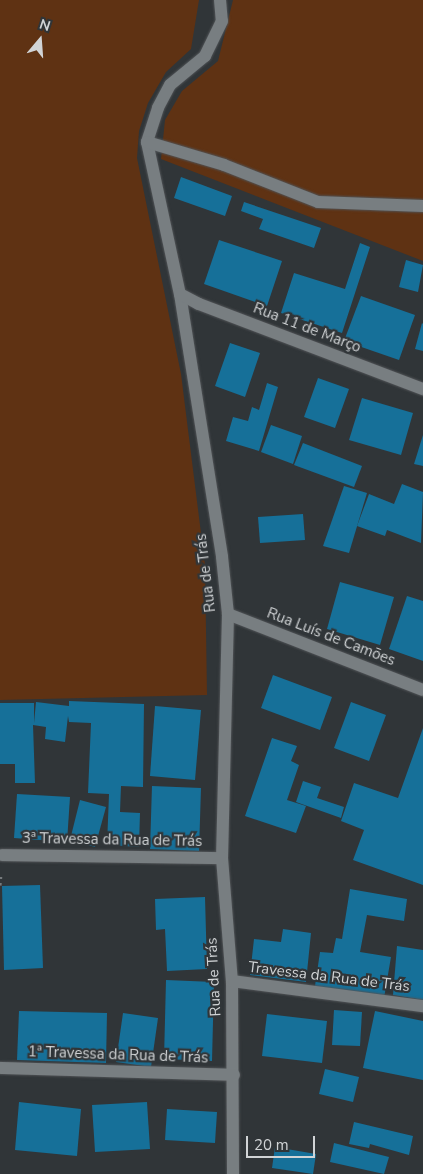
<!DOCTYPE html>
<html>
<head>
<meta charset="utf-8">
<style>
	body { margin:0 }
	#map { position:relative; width:423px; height:1174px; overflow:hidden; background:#303538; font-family:"Nunito Sans",sans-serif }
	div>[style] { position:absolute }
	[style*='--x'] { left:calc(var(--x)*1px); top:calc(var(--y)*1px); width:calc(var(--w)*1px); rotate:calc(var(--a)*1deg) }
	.green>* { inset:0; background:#5f3213 }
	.building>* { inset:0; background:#167099 }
	.path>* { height:3px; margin-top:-1.5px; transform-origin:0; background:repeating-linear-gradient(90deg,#767a7d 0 2.5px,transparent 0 6.5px) }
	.roads { filter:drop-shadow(0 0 1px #505356) drop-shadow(0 0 1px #505356) }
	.minor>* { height:12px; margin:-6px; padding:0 6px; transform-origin:6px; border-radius:6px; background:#787e81 }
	span { translate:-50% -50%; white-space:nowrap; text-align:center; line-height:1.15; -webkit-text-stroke:4.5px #303538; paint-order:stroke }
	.street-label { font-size:15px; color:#d1d4d6 }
	.north { position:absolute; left:15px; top:15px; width:50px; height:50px; -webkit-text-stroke:4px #303538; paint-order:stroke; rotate:18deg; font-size:14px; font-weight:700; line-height:20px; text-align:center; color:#d1d4d6 }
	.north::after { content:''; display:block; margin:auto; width:18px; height:22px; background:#d1d4d6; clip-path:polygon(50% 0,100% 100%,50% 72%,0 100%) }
	.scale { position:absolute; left:246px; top:1136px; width:69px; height:22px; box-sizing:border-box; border:2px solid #d1d4d6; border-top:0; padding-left:6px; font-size:15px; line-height:18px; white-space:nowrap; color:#d1d4d6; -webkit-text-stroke:4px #303538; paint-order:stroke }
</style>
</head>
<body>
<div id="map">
	<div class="green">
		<i style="clip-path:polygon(0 0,199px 0,191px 49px,166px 72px,148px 103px,139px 131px,137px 158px,181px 374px,205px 565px,207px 695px,0 700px)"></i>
		<i style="clip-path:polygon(233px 0,423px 0,423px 261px,161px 159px,165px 120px,182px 91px,218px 61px)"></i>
	</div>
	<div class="building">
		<i style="clip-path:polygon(181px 177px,232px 196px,225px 216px,174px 198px)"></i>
		<i style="clip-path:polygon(244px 202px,321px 228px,314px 248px,259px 229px,263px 219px,241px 211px)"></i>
		<i style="clip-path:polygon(219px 240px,282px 261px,267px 306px,204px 284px)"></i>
		<i style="clip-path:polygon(360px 243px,370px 247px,342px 333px,281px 313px,294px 273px,345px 289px)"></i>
		<i style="clip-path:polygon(406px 260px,423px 265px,418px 292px,399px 287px)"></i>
		<i style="clip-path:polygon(361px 296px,415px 315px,399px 360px,344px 341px)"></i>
		<i style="clip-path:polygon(422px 323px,423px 324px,423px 351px,415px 349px)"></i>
		<i style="clip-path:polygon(230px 343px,260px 353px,245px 397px,215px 386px)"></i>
		<i style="clip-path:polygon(318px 378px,349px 389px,335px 428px,304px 417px)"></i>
		<i style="clip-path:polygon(267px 383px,278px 387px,259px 451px,226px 441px,233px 417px,248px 421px,252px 407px,259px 410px)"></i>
		<i style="clip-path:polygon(362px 398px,413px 413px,401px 455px,349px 440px)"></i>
		<i style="clip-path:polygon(271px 425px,302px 436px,293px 464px,261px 452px)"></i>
		<i style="clip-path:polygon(423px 435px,423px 466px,414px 464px)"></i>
		<i style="clip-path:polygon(303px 443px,362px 466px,354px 487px,294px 465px)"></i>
		<i style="clip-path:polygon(402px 484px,423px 492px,421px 543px,387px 530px,385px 536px,357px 526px,369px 494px,394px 504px)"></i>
		<i style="clip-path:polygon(344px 486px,367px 493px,349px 553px,323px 546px)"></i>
		<i style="clip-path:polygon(303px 514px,305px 540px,260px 543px,258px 517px)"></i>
		<i style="clip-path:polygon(340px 582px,394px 597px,380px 645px,327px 629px)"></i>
		<i style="clip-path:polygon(407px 596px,423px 601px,423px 661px,389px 649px)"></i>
		<i style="clip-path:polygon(273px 675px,332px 697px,320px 730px,261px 708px)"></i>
		<i style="clip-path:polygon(69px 701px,144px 704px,143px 787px,121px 786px,120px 812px,140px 813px,139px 847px,107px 845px,109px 794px,88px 793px,91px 723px,69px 722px,68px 716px,65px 742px,45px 739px,46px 727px,33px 725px,35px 783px,15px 783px,15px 764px,0 764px,0 703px,34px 703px,34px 723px,36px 702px,69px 706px)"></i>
		<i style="clip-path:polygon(351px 702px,386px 715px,369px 761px,334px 748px)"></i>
		<i style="clip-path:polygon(155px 706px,201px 710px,195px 780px,150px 776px)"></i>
		<i style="clip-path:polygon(423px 728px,423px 885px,353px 860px,364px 830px,341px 821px,354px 783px,398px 798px)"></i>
		<i style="clip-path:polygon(272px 738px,297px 746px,291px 761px,299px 765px,287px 800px,306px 806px,296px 833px,245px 816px)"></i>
		<i style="clip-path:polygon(303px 781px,321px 787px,317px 798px,344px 807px,341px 818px,296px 802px)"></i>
		<i style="clip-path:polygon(152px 786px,201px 788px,199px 851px,150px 849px)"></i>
		<i style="clip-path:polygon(17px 794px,70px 797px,67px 842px,14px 838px)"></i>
		<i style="clip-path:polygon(80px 800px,106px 807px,95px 847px,70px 840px)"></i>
		<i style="clip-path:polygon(40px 885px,43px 968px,4px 970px,2px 886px)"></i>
		<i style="clip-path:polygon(350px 889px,407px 899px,404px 921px,367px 915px,360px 952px,391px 957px,384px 998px,315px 986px,320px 952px,333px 953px,336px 938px,342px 939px)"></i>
		<i style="clip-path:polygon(205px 897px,207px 969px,167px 971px,165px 929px,156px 930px,155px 899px)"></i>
		<i style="clip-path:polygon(283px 929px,311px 933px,306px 982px,250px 975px,254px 939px,281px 942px)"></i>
		<i style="clip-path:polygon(397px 946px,423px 950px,423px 1000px,393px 995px)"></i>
		<i style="clip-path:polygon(166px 980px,214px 982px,212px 1061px,164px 1059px)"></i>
		<i style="clip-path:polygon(334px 1010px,362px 1012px,360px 1046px,332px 1045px)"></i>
		<i style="clip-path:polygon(19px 1011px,107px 1013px,106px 1063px,17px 1060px)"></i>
		<i style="clip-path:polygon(375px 1011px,423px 1021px,423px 1080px,363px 1068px)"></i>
		<i style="clip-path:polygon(123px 1013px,158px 1018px,151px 1067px,116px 1062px)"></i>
		<i style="clip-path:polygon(267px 1014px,327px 1021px,322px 1063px,262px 1056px)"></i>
		<i style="clip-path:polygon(325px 1069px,359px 1077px,353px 1102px,319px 1094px)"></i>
		<i style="clip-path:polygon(19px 1102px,81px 1109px,77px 1156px,15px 1150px)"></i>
		<i style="clip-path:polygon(147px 1102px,150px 1149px,95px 1152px,92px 1105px)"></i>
		<i style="clip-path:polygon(167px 1109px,217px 1112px,215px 1143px,165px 1140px)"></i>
		<i style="clip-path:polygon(354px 1122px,413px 1136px,409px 1155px,370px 1144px,369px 1148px,349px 1144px)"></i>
		<i style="clip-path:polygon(334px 1143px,389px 1157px,384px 1174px,330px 1162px)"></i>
		<i style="clip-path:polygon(275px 1147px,316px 1154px,313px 1174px,272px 1168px)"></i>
	</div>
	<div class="path">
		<i style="--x:0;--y:885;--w:12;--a:-85"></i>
	</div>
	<div class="roads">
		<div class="minor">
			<i style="--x:220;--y:0;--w:21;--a:85"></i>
			<i style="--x:222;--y:21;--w:39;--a:116"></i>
			<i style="--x:205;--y:56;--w:45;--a:140.4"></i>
			<i style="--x:170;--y:85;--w:26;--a:118"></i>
			<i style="--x:158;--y:108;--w:36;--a:108"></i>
			<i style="--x:147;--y:142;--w:156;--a:77.8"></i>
			<i style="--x:180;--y:294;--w:266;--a:80.9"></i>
			<i style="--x:222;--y:557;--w:57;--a:84"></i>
			<i style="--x:228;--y:614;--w:244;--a:91.4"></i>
			<i style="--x:222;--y:858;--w:123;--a:85.4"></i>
			<i style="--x:232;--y:981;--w:193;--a:89.7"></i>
			<i style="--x:147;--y:142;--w:80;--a:16.6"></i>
			<i style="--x:224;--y:165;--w:101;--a:21.5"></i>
			<i style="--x:318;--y:202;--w:105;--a:2.2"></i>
			<i style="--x:180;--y:294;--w:21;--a:28"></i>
			<i style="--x:199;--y:304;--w:240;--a:20.8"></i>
			<i style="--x:228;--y:614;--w:209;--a:21.3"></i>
			<i style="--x:2;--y:855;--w:220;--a:0.8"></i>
			<i style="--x:232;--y:981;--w:193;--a:7.5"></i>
			<i style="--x:0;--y:1068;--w:234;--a:1.7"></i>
		</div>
	</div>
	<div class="street-label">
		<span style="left:307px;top:328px;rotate:21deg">Rua 11 de Março</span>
		<span style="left:206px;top:573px;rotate:-97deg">Rua de Trás</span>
		<span style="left:331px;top:637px;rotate:21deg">Rua Luís de Camões</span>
		<span style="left:112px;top:840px;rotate:1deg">3ª Travessa da Rua de Trás</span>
		<span style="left:214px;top:977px;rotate:-93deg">Rua de Trás</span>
		<span style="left:329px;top:977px;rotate:7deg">Travessa da Rua de Trás</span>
		<span style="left:118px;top:1055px;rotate:2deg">1ª Travessa da Rua de Trás</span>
	</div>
	<div class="north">N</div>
	<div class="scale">20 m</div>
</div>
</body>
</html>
